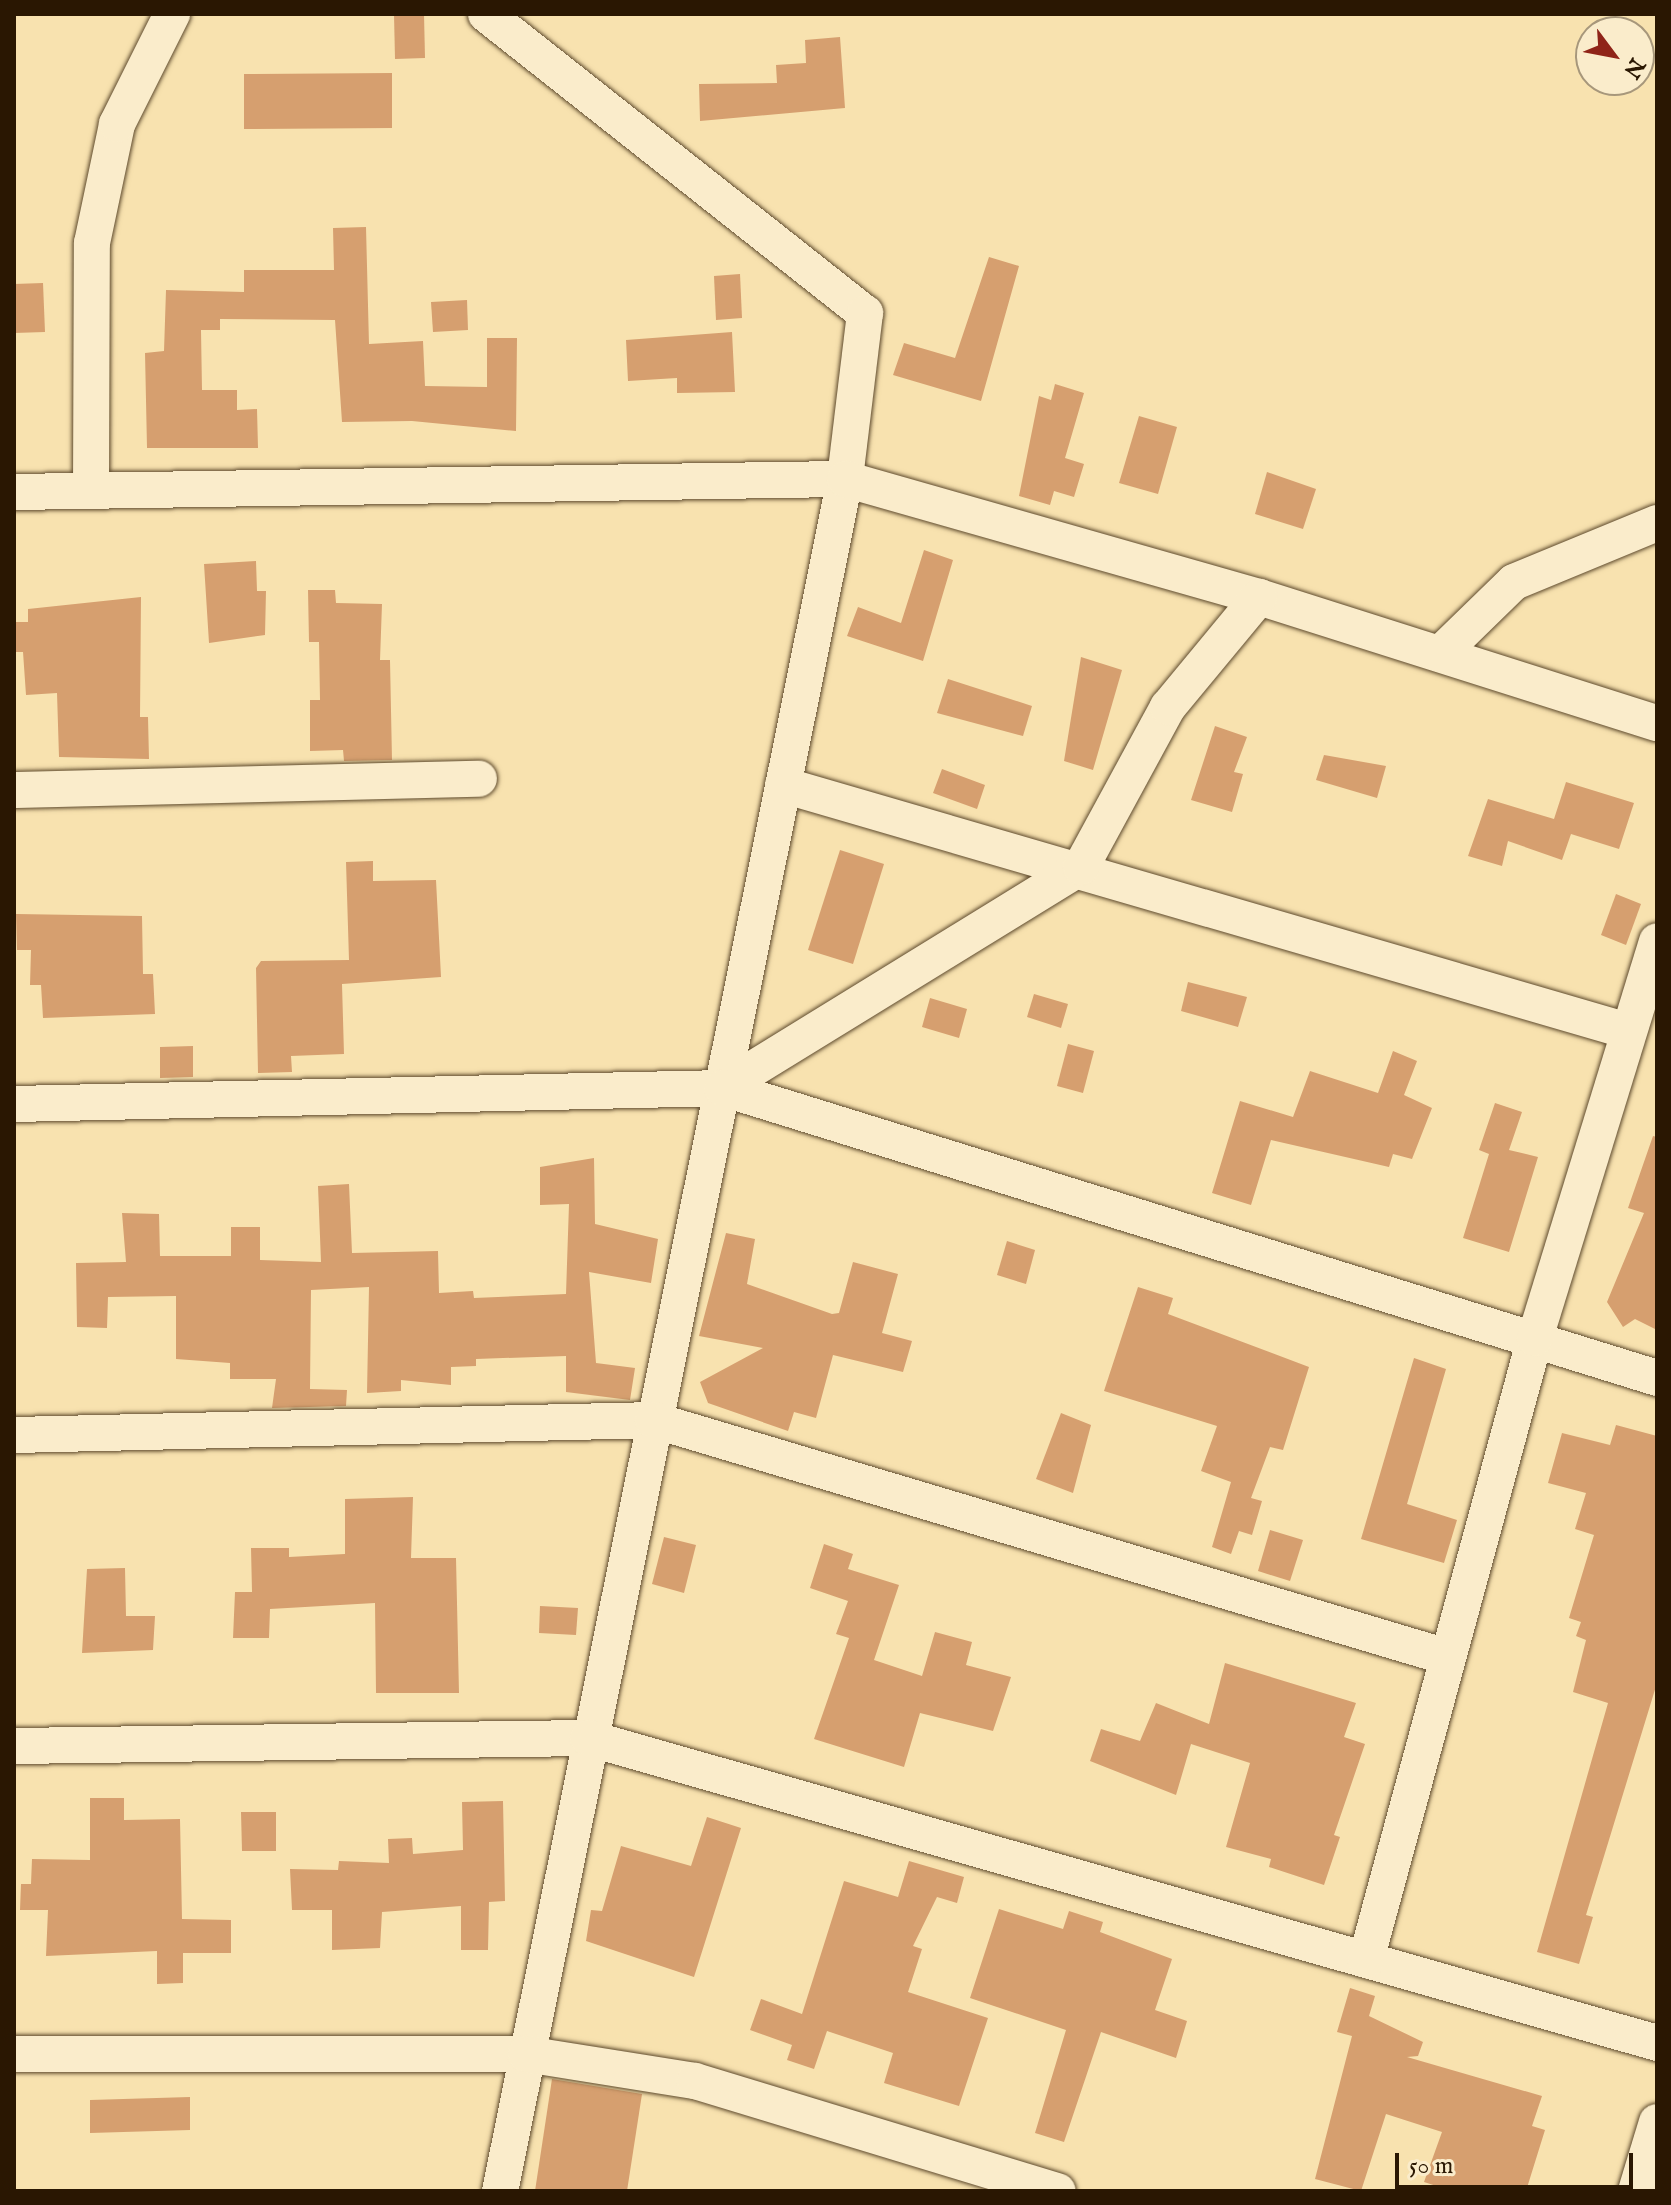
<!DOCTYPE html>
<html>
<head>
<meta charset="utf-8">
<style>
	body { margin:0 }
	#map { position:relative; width:1671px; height:2205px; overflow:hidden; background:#f8e2af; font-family:"IM FELL English",serif }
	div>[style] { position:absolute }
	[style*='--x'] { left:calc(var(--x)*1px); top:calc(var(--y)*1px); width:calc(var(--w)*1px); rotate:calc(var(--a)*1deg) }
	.building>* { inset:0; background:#d69f6f }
	.roads { filter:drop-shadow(0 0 2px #5e4a2d) drop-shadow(0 0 2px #5e4a2d) }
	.minor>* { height:36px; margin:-18px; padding:0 18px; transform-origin:18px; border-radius:18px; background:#faeccb }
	span { translate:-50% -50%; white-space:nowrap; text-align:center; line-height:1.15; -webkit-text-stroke:6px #faeccb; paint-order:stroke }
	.frame { position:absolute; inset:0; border:16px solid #2a1702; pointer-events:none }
	.north { position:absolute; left:1575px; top:16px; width:80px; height:80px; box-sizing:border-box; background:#faeccb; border:2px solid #a7977b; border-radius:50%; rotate:122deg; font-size:22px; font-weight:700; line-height:32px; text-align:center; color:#2a1702 }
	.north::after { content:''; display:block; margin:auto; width:28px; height:36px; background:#8f2418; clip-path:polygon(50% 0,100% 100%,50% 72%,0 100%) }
	.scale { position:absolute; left:1395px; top:2153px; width:238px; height:36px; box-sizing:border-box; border:4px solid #2a1702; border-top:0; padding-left:10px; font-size:24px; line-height:28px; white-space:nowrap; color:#2a1702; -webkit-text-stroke:6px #faeccb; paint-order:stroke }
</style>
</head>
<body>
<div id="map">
	<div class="building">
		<i style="clip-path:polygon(394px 14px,424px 14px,425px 58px,395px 59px)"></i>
		<i style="clip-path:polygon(840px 37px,845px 108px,700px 121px,699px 84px,777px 83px,776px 65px,806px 63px,805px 40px)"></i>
		<i style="clip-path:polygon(392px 73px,392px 128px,244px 129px,244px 74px)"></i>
		<i style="clip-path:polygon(366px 227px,369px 344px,423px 341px,425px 386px,487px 387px,487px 338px,517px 338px,516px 431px,412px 421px,342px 422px,335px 320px,220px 319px,220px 330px,201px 330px,202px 390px,237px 390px,237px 410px,257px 409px,258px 448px,147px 448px,145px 353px,164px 351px,166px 290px,244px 292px,244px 270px,334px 270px,333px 228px)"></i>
		<i style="clip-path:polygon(989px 257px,1019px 266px,981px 401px,893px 375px,904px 343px,955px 358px)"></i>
		<i style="clip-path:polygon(740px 274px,742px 318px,716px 320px,714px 276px)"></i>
		<i style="clip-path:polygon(43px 283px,45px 332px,14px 333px,14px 284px)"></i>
		<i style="clip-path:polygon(467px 300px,468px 330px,433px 332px,431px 302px)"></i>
		<i style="clip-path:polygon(732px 332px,735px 392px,677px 393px,677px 378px,628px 381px,626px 340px)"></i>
		<i style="clip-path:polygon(1055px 384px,1084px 393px,1065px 458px,1084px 464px,1074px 497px,1054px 491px,1050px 505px,1019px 496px,1039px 396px,1051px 400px)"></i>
		<i style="clip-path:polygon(1139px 416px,1177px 427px,1158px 494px,1119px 483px)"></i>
		<i style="clip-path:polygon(1267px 472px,1316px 489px,1303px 529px,1255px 514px)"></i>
		<i style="clip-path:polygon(924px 550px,953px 560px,923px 661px,847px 636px,858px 607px,901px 623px)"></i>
		<i style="clip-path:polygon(256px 561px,257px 591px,266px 591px,265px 635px,209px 643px,204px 564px)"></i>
		<i style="clip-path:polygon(308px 590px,335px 590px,336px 603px,382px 604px,380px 660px,390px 660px,392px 760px,344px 761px,343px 750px,310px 751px,310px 700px,320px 700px,319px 642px,309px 642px)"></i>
		<i style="clip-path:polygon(141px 597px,140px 717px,148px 717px,149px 759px,59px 757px,57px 693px,26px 695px,23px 652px,14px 652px,14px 622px,28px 622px,28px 609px)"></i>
		<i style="clip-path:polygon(1081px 657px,1122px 670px,1093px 770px,1064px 761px)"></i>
		<i style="clip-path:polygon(948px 679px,1032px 706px,1023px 736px,937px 713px)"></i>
		<i style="clip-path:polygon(1215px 726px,1247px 737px,1234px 772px,1243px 774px,1232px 812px,1191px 800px)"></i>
		<i style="clip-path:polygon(1324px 755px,1386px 766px,1377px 798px,1316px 780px)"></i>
		<i style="clip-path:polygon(942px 769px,985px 785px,977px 809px,933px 793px)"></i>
		<i style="clip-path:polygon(1566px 782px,1634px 803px,1619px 849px,1571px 834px,1562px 860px,1508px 841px,1502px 866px,1468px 856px,1488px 799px,1554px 819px)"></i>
		<i style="clip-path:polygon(840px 850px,884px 864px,853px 964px,808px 950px)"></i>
		<i style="clip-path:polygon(373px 861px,373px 881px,436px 880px,441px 977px,342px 984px,344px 1054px,291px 1056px,292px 1072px,258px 1073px,256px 968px,261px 961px,349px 960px,346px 862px)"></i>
		<i style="clip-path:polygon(1616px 894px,1641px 904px,1626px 945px,1601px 935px)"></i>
		<i style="clip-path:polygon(16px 914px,142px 916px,143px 974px,153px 974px,155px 1014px,43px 1018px,41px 985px,30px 985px,31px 950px,17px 950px)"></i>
		<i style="clip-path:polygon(1188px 982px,1247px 997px,1238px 1027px,1181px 1011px)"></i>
		<i style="clip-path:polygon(1034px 994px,1068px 1004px,1061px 1028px,1027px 1017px)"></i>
		<i style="clip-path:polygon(930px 998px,967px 1009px,959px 1038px,922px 1027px)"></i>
		<i style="clip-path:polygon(1068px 1044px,1094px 1051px,1083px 1093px,1057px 1086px)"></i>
		<i style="clip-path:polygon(193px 1046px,193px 1077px,160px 1078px,160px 1047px)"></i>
		<i style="clip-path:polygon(1393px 1051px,1417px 1061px,1404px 1095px,1432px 1108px,1412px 1159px,1393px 1154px,1389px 1167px,1271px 1140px,1251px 1205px,1212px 1193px,1240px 1101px,1293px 1117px,1310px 1071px,1378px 1093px)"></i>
		<i style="clip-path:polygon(1495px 1103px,1522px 1112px,1509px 1150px,1538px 1157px,1509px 1252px,1463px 1238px,1489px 1154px,1479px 1150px)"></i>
		<i style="clip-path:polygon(1653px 1136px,1657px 1137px,1657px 1330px,1635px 1319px,1623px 1327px,1607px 1302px,1644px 1213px,1628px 1208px)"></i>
		<i style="clip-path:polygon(594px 1158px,595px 1224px,658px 1239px,651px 1283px,589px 1272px,596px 1363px,635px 1368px,630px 1400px,566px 1392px,566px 1356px,476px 1359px,476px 1366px,451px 1367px,451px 1385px,401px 1380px,401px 1391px,367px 1393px,369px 1287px,311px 1290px,310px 1389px,347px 1390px,346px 1406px,272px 1408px,276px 1379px,230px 1379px,230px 1363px,176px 1359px,176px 1296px,108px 1297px,107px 1328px,77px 1327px,76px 1263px,126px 1262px,122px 1213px,159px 1214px,160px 1256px,231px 1256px,231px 1227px,260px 1227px,260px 1260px,321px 1262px,318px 1186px,349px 1184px,352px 1253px,438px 1251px,439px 1293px,473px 1291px,474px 1298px,566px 1294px,569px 1204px,540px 1205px,540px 1167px)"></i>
		<i style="clip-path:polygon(726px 1233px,755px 1239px,747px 1284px,832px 1314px,839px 1313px,853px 1262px,898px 1274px,882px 1333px,912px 1341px,903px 1372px,833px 1355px,816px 1418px,794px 1412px,788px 1431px,708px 1403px,700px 1382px,763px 1348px,699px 1336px)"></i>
		<i style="clip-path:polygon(1007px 1241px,1035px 1250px,1026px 1284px,997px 1275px)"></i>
		<i style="clip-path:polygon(1138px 1287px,1173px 1298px,1168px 1314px,1309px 1367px,1283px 1450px,1270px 1447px,1251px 1498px,1262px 1501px,1252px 1535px,1239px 1531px,1231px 1554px,1212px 1547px,1231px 1482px,1201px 1471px,1217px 1426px,1104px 1391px)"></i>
		<i style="clip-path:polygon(1414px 1358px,1446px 1369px,1407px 1504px,1457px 1520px,1444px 1563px,1361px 1539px)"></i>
		<i style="clip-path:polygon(1061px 1413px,1091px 1425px,1073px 1493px,1036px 1479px)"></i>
		<i style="clip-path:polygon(1616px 1425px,1657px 1436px,1657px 1683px,1586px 1915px,1593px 1917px,1579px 1964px,1537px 1952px,1608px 1703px,1573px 1692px,1586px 1640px,1576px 1636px,1581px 1622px,1569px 1618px,1594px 1535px,1575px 1529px,1586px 1493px,1548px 1483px,1562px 1433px,1610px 1445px)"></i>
		<i style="clip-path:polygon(413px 1497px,411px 1558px,456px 1558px,459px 1693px,376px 1693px,375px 1603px,270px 1609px,269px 1638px,233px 1638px,235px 1592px,252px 1592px,251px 1548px,289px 1548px,289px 1557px,345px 1554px,345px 1499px)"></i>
		<i style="clip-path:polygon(1270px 1530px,1303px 1540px,1290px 1581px,1258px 1571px)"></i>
		<i style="clip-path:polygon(664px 1537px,696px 1545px,684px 1593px,652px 1584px)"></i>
		<i style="clip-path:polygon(824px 1544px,853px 1554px,848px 1569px,899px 1585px,874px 1660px,922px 1676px,935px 1632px,972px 1642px,966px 1665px,1011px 1677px,993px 1731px,920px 1713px,904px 1767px,814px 1739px,849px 1638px,836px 1634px,848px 1601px,810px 1588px)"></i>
		<i style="clip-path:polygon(125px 1568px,126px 1616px,155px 1616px,153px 1650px,82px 1653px,87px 1569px)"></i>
		<i style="clip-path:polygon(540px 1606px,578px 1608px,576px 1635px,539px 1633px)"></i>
		<i style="clip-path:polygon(1225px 1663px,1356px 1703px,1344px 1737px,1365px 1744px,1334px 1835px,1340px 1837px,1324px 1885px,1269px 1867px,1271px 1859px,1226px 1847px,1250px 1763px,1191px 1744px,1176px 1795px,1090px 1761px,1101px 1729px,1140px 1741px,1156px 1703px,1209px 1724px)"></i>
		<i style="clip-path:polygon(90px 1798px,124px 1798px,124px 1820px,180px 1819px,182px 1919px,231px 1920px,231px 1953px,183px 1953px,183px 1983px,157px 1984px,157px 1951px,46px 1956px,48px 1910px,20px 1910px,21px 1884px,31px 1884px,32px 1859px,90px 1860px)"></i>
		<i style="clip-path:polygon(503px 1801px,505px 1901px,489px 1902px,488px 1950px,461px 1950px,461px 1906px,382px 1912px,380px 1948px,332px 1950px,332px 1910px,292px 1910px,290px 1869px,338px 1870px,339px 1861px,389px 1863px,388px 1839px,412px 1838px,413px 1854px,463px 1850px,462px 1802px)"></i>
		<i style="clip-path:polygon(241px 1812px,276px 1812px,276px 1851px,242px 1851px)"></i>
		<i style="clip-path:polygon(707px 1817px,741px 1828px,694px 1977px,586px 1941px,591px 1910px,602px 1911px,621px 1846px,691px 1866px)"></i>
		<i style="clip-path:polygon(909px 1861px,964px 1877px,957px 1903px,937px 1897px,913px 1946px,922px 1949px,908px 1992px,988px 2018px,959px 2106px,884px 2083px,893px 2053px,827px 2031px,814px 2069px,787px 2060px,792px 2045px,750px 2030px,761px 1999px,802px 2014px,844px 1881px,898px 1897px)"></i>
		<i style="clip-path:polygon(999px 1909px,1063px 1929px,1069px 1911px,1103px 1922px,1100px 1932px,1172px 1959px,1155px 2010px,1187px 2021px,1176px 2058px,1101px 2032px,1064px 2142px,1035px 2133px,1066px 2030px,970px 1998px)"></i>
		<i style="clip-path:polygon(1350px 1988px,1375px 1996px,1369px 2016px,1423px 2042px,1418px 2056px,1407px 2057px,1542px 2096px,1532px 2126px,1545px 2130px,1526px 2191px,1452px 2191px,1424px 2182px,1442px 2132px,1386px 2114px,1361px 2191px,1315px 2179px,1352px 2036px,1337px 2032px)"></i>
		<i style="clip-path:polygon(552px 2079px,642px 2094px,627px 2191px,535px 2191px)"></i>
		<i style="clip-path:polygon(190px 2097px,190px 2130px,90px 2133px,90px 2100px)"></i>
	</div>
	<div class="roads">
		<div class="minor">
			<i style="--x:486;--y:14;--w:483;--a:38.3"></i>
			<i style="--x:865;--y:313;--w:167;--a:96.9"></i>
			<i style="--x:845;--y:479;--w:1746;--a:101.39"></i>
			<i style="--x:91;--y:490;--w:247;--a:-89.8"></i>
			<i style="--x:92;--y:243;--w:122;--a:-78.1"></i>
			<i style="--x:117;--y:124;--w:123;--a:-63.4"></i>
			<i style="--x:14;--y:492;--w:831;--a:-0.9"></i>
			<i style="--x:845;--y:479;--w:430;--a:15.9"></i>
			<i style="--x:1259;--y:597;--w:417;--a:17.6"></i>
			<i style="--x:1440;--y:654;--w:103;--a:-44.2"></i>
			<i style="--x:1514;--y:582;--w:155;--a:-22.4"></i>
			<i style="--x:783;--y:785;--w:880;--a:16.23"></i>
			<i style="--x:14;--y:790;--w:465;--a:-1.4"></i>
			<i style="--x:722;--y:1088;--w:422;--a:-31.6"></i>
			<i style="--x:1081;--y:867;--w:182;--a:-61.5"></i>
			<i style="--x:1168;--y:707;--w:143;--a:-50.4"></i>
			<i style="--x:14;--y:1104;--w:708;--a:-1.29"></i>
			<i style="--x:722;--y:1088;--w:979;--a:17.23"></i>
			<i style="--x:14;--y:1435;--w:639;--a:-1.34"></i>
			<i style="--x:653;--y:1420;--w:829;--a:16.62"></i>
			<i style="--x:14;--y:1746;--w:574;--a:-0.8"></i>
			<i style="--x:588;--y:1738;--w:1112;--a:15.92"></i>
			<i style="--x:1366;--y:1960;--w:645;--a:-74.8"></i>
			<i style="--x:1535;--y:1338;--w:415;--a:-72.9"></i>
			<i style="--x:14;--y:2054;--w:512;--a:0"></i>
			<i style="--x:526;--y:2054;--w:171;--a:9.1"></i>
			<i style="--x:695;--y:2081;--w:379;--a:16.9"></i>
			<i style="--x:1636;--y:2191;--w:72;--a:-73.1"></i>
		</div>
	</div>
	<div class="frame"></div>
	<div class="north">N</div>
	<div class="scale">50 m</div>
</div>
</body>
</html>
